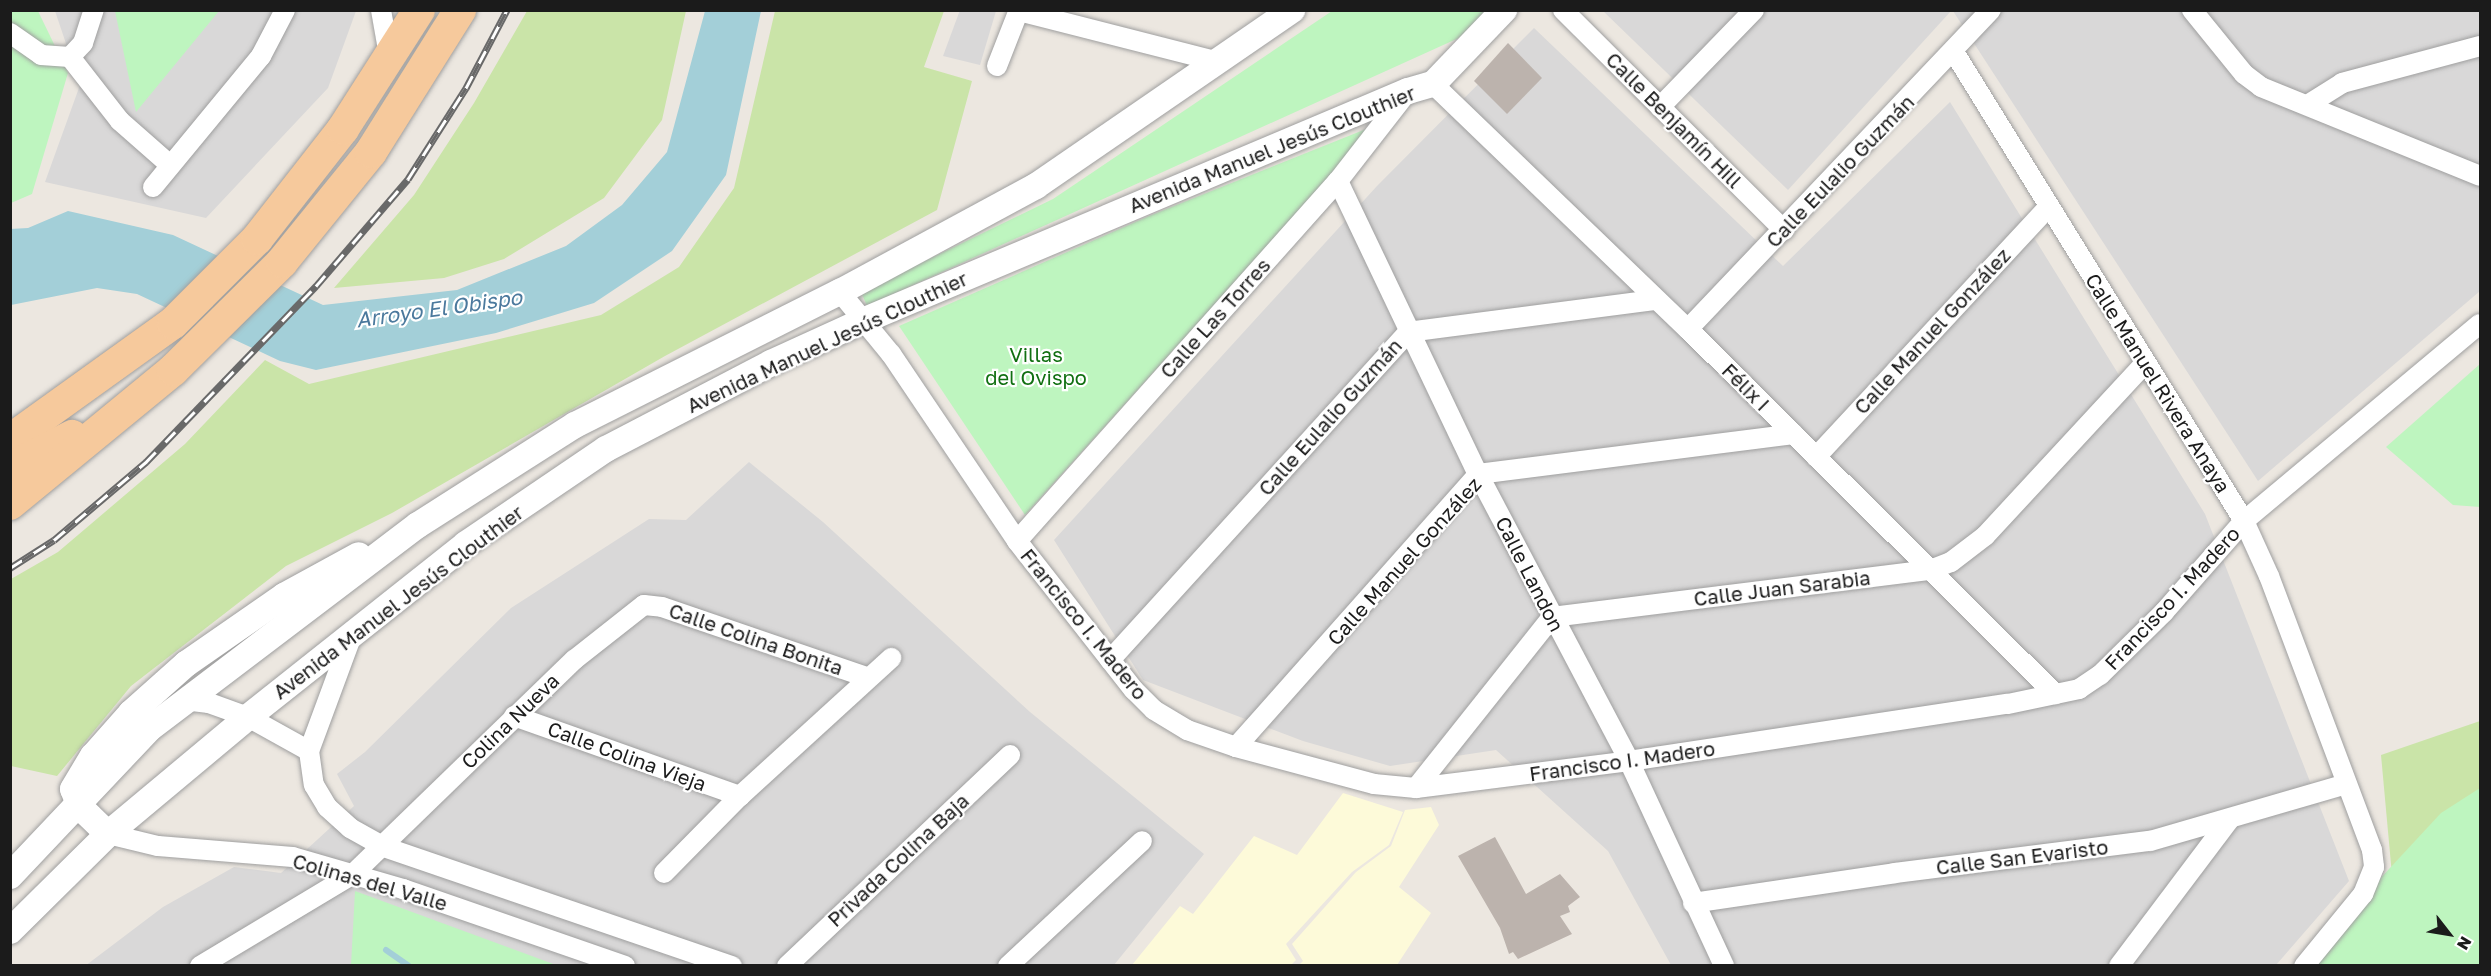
<!DOCTYPE html>
<html>
<head>
<meta charset="utf-8">
<style>
	body { margin:0 }
	#map { position:relative; width:2491px; height:976px; overflow:hidden; background:#ece7e0; font-family:"Golos Text",sans-serif }
	div>[style] { position:absolute }
	[style*='--x'] { left:calc(var(--x)*1px); top:calc(var(--y)*1px); width:calc(var(--w)*1px); rotate:calc(var(--a)*1deg) }
	.residential>* { inset:0; background:#d9d8d8 }
	.education>* { inset:0; background:#fdfad9 }
	.grass>* { inset:0; background:#cae4a8 }
	.park>* { inset:0; background:#bef5bf }
	.water>* { inset:0; background:#a3cfd8 }
	.stream>* { height:6px; margin:-3px; padding:0 3px; transform-origin:3px; border-radius:3px; background:#a3cfd8 }
	.building>* { inset:0; background:#bcb3ad }
	.roads { filter:drop-shadow(0 0 2px #9f9f9f) drop-shadow(0 0 2px #9f9f9f) }
	.minor>* { height:20px; margin:-10px; padding:0 10px; transform-origin:10px; border-radius:10px; background:#fff }
	.tertiary>* { height:26px; margin:-13px; padding:0 13px; transform-origin:13px; border-radius:13px; background:#fff }
	.primary>* { height:32px; margin:-16px; padding:0 16px; transform-origin:16px; border-radius:16px; background:#f6c99c }
	.rail>* { height:7px; margin-top:-3.5px; transform-origin:0; background:repeating-linear-gradient(90deg,#fff 0 14px,#696969 0 28px); box-sizing:border-box; border-block:2px solid #696969 }
	span { translate:-50% -50%; white-space:nowrap; text-align:center; line-height:1.15; -webkit-text-stroke:4.5px #fff; paint-order:stroke }
	.street-label { font-size:20px; color:#1b1b1b }
	.park-label { font-size:20px; color:#117012 }
	.water-label { font-size:21px; color:#4b799d; font-style:italic }
	.frame { position:absolute; inset:0; border:12px solid #1b1b1b; pointer-events:none }
	.north { position:absolute; left:2419px; top:904px; width:60px; height:60px; -webkit-text-stroke:4px #fff; paint-order:stroke; rotate:121deg; font-size:16px; font-weight:700; line-height:24px; text-align:center; color:#1b1b1b }
	.north::after { content:''; display:block; margin:auto; width:21px; height:27px; background:#1b1b1b; clip-path:polygon(50% 0,100% 100%,50% 72%,0 100%) }
</style>
</head>
<body>
<div id="map">
	<div class="residential">
		<i style="clip-path:polygon(960px 10px,996px 11px,980px 65px,943px 56px)"></i>
		<i style="clip-path:polygon(55px 11px,356px 11px,328px 88px,206px 218px,45px 182px,80px 85px)"></i>
		<i style="clip-path:polygon(1603px 11px,1951px 11px,1788px 190px)"></i>
		<i style="clip-path:polygon(1953px 11px,2480px 11px,2480px 291px,2258px 481px)"></i>
		<i style="clip-path:polygon(1534px 28px,1783px 266px,1950px 102px,2205px 514px,2349px 881px,2276px 965px,1671px 965px,1608px 851px,1496px 750px,1390px 766px,1303px 741px,1143px 680px,1054px 540px,1377px 186px)"></i>
		<i style="clip-path:polygon(749px 462px,823px 522px,1030px 712px,1204px 854px,1114px 965px,85px 966px,163px 907px,234px 867px,281px 873px,354px 806px,337px 774px,365px 752px,511px 608px,649px 519px,686px 520px)"></i>
	</div>
	<div class="education">
		<i style="clip-path:polygon(1343px 793px,1403px 812px,1389px 845px,1352px 872px,1286px 944px,1296px 960px,1291px 965px,1132px 965px,1180px 906px,1193px 914px,1254px 836px,1297px 855px)"></i>
		<i style="clip-path:polygon(1431px 807px,1439px 825px,1399px 887px,1431px 913px,1397px 965px,1299px 965px,1303px 961px,1292px 944px,1356px 872px,1391px 846px,1405px 810px)"></i>
	</div>
	<div class="grass">
		<i style="clip-path:polygon(527px 11px,686px 11px,662px 120px,604px 198px,504px 259px,444px 278px,334px 288px,414px 195px,474px 103px)"></i>
		<i style="clip-path:polygon(775px 11px,944px 11px,924px 67px,972px 81px,937px 210px,665px 356px,392px 513px,286px 566px,131px 686px,57px 776px,11px 766px,11px 579px,58px 552px,185px 444px,265px 360px,309px 384px,601px 315px,679px 267px,734px 188px)"></i>
		<i style="clip-path:polygon(2480px 721px,2480px 965px,2394px 897px,2381px 755px)"></i>
	</div>
	<div class="park">
		<i style="clip-path:polygon(11px 11px,38px 11px,68px 73px,32px 194px,11px 203px)"></i>
		<i style="clip-path:polygon(115px 11px,115px 10px,219px 11px,136px 112px)"></i>
		<i style="clip-path:polygon(1332px 11px,1492px 11px,1472px 32px,867px 306px,861px 292px,1053px 199px)"></i>
		<i style="clip-path:polygon(1376px 125px,1025px 515px,899px 326px,1149px 216px)"></i>
		<i style="clip-path:polygon(2480px 364px,2480px 507px,2453px 505px,2386px 447px)"></i>
		<i style="clip-path:polygon(2480px 788px,2480px 965px,2299px 966px,2441px 813px)"></i>
		<i style="clip-path:polygon(355px 891px,556px 965px,351px 965px)"></i>
	</div>
	<div class="water">
		<i style="clip-path:polygon(705px 11px,761px 11px,726px 175px,672px 251px,594px 303px,496px 333px,316px 370px,280px 361px,137px 294px,97px 288px,11px 305px,10px 229px,28px 228px,68px 211px,173px 235px,323px 305px,457px 290px,566px 246px,622px 205px,667px 152px)"></i>
	</div>
	<div class="stream">
		<i style="--x:386;--y:950;--w:28;--a:35"></i>
	</div>
	<div class="building">
		<i style="clip-path:polygon(1508px 43px,1542px 78px,1507px 114px,1474px 81px)"></i>
		<i style="clip-path:polygon(1495px 837px,1526px 894px,1560px 874px,1580px 897px,1568px 906px,1570px 912px,1560px 916px,1572px 934px,1518px 959px,1513px 952px,1509px 954px,1500px 928px,1458px 856px)"></i>
	</div>
	<div class="roads">
		<div class="minor">
			<i style="--x:381;--y:10;--w:52;--a:80"></i>
			<i style="--x:1563;--y:10;--w:312;--a:44.9"></i>
			<i style="--x:2192;--y:10;--w:82;--a:50.9"></i>
			<i style="--x:2244;--y:74;--w:21;--a:37"></i>
			<i style="--x:2261;--y:87;--w:236;--a:22.1"></i>
			<i style="--x:1019;--y:11;--w:206;--a:14.3"></i>
			<i style="--x:10;--y:33;--w:38;--a:35"></i>
			<i style="--x:41;--y:55;--w:29;--a:4"></i>
			<i style="--x:1954;--y:52;--w:551;--a:58.27"></i>
			<i style="--x:2244;--y:521;--w:60;--a:65.6"></i>
			<i style="--x:2269;--y:576;--w:293;--a:69.4"></i>
			<i style="--x:2372;--y:850;--w:17;--a:83"></i>
			<i style="--x:2374;--y:867;--w:29;--a:112"></i>
			<i style="--x:2363;--y:894;--w:93;--a:129.3"></i>
			<i style="--x:70;--y:57;--w:81;--a:52"></i>
			<i style="--x:120;--y:121;--w:67;--a:41.3"></i>
			<i style="--x:70;--y:57;--w:19;--a:-47"></i>
			<i style="--x:83;--y:43;--w:35;--a:-72"></i>
			<i style="--x:997;--y:66;--w:60;--a:-68.6"></i>
			<i style="--x:1433;--y:84;--w:354;--a:43.9"></i>
			<i style="--x:1688;--y:329;--w:518;--a:44.84"></i>
			<i style="--x:2309;--y:104;--w:39;--a:-32"></i>
			<i style="--x:2342;--y:83;--w:143;--a:-15"></i>
			<i style="--x:1660;--y:107;--w:135;--a:-45.9"></i>
			<i style="--x:1338;--y:181;--w:325;--a:64.5"></i>
			<i style="--x:1478;--y:474;--w:324;--a:62.2"></i>
			<i style="--x:1629;--y:761;--w:226;--a:65.1"></i>
			<i style="--x:153;--y:187;--w:170;--a:-50.5"></i>
			<i style="--x:261;--y:56;--w:52;--a:-62.4"></i>
			<i style="--x:840;--y:292;--w:80;--a:50.6"></i>
			<i style="--x:891;--y:354;--w:225;--a:56"></i>
			<i style="--x:1017;--y:541;--w:189;--a:51.9"></i>
			<i style="--x:1134;--y:690;--w:28;--a:45"></i>
			<i style="--x:1154;--y:710;--w:39;--a:31"></i>
			<i style="--x:1187;--y:730;--w:52;--a:19.1"></i>
			<i style="--x:1236;--y:747;--w:143;--a:15"></i>
			<i style="--x:1374;--y:784;--w:42;--a:5.4"></i>
			<i style="--x:1416;--y:788;--w:215;--a:-7.2"></i>
			<i style="--x:1629;--y:761;--w:383;--a:-8.6"></i>
			<i style="--x:2008;--y:704;--w:73;--a:-11.9"></i>
			<i style="--x:2079;--y:689;--w:25;--a:-34"></i>
			<i style="--x:2100;--y:675;--w:90;--a:-44.5"></i>
			<i style="--x:2164;--y:612;--w:121;--a:-48.7"></i>
			<i style="--x:2244;--y:521;--w:307;--a:-39.9"></i>
			<i style="--x:1688;--y:329;--w:440;--a:-46.5"></i>
			<i style="--x:1816;--y:457;--w:342;--a:-47.1"></i>
			<i style="--x:1017;--y:541;--w:482;--a:-48.3"></i>
			<i style="--x:1338;--y:181;--w:114;--a:-52.1"></i>
			<i style="--x:352;--y:635;--w:124;--a:110.3"></i>
			<i style="--x:309;--y:751;--w:34;--a:82"></i>
			<i style="--x:314;--y:785;--w:26;--a:59"></i>
			<i style="--x:327;--y:807;--w:31;--a:42"></i>
			<i style="--x:350;--y:828;--w:39;--a:29"></i>
			<i style="--x:384;--y:847;--w:368;--a:18.9"></i>
			<i style="--x:1110;--y:660;--w:443;--a:-47.7"></i>
			<i style="--x:1408;--y:332;--w:248;--a:-7.4"></i>
			<i style="--x:184;--y:700;--w:25;--a:7"></i>
			<i style="--x:209;--y:703;--w:41;--a:19.7"></i>
			<i style="--x:248;--y:717;--w:70;--a:29.1"></i>
			<i style="--x:514;--y:716;--w:240;--a:19.5"></i>
			<i style="--x:1236;--y:747;--w:365;--a:-48.4"></i>
			<i style="--x:1478;--y:474;--w:318;--a:-7.2"></i>
			<i style="--x:1416;--y:788;--w:218;--a:-51.5"></i>
			<i style="--x:1552;--y:617;--w:381;--a:-7.1"></i>
			<i style="--x:1930;--y:570;--w:22;--a:-21"></i>
			<i style="--x:1951;--y:562;--w:43;--a:-37.4"></i>
			<i style="--x:1985;--y:536;--w:236;--a:-47.2"></i>
			<i style="--x:108;--y:834;--w:51;--a:13.5"></i>
			<i style="--x:158;--y:846;--w:135;--a:4.7"></i>
			<i style="--x:293;--y:857;--w:115;--a:16.2"></i>
			<i style="--x:403;--y:889;--w:235;--a:19.1"></i>
			<i style="--x:664;--y:873;--w:108;--a:-45.4"></i>
			<i style="--x:740;--y:796;--w:205;--a:-42.4"></i>
			<i style="--x:1693;--y:903;--w:204;--a:-8.4"></i>
			<i style="--x:1895;--y:873;--w:257;--a:-7.2"></i>
			<i style="--x:2150;--y:841;--w:204;--a:-16.2"></i>
			<i style="--x:200;--y:966;--w:179;--a:-31"></i>
			<i style="--x:353;--y:874;--w:308;--a:-44.1"></i>
			<i style="--x:574;--y:660;--w:89;--a:-38.2"></i>
			<i style="--x:644;--y:605;--w:18;--a:6"></i>
			<i style="--x:662;--y:607;--w:216;--a:18.9"></i>
			<i style="--x:787;--y:966;--w:307;--a:-43.4"></i>
			<i style="--x:1008;--y:966;--w:183;--a:-43"></i>
			<i style="--x:2119;--y:966;--w:183;--a:-53"></i>
		</div>
		<div class="tertiary">
			<i style="--x:108;--y:834;--w:39;--a:-136"></i>
			<i style="--x:80;--y:807;--w:19;--a:-111"></i>
			<i style="--x:73;--y:789;--w:39;--a:-59"></i>
			<i style="--x:93;--y:756;--w:57;--a:-48.5"></i>
			<i style="--x:131;--y:713;--w:74;--a:-41.7"></i>
			<i style="--x:186;--y:664;--w:119;--a:-34.8"></i>
			<i style="--x:284;--y:596;--w:85;--a:-28.7"></i>
			<i style="--x:10;--y:876;--w:202;--a:-46.6"></i>
			<i style="--x:149;--y:729;--w:338;--a:-37.2"></i>
			<i style="--x:418;--y:525;--w:186;--a:-32.5"></i>
			<i style="--x:575;--y:425;--w:297;--a:-26.7"></i>
			<i style="--x:840;--y:292;--w:223;--a:-28.4"></i>
			<i style="--x:1036;--y:186;--w:311;--a:-34.5"></i>
			<i style="--x:10;--y:931;--w:138;--a:-44.7"></i>
			<i style="--x:108;--y:834;--w:182;--a:-39.9"></i>
			<i style="--x:248;--y:717;--w:278;--a:-38.4"></i>
			<i style="--x:466;--y:544;--w:169;--a:-34.2"></i>
			<i style="--x:606;--y:449;--w:186;--a:-27.5"></i>
			<i style="--x:771;--y:363;--w:103;--a:-24.6"></i>
			<i style="--x:865;--y:320;--w:589;--a:-22.87"></i>
			<i style="--x:1408;--y:91;--w:26;--a:-16"></i>
			<i style="--x:1433;--y:84;--w:103;--a:-46.2"></i>
		</div>
		<div class="primary">
			<i style="--x:10;--y:440;--w:201;--a:-35.7"></i>
			<i style="--x:173;--y:323;--w:119;--a:-45"></i>
			<i style="--x:257;--y:239;--w:140;--a:-52"></i>
			<i style="--x:343;--y:129;--w:141;--a:-57.4"></i>
			<i style="--x:10;--y:468;--w:70;--a:-27.3"></i>
			<i style="--x:10;--y:504;--w:211;--a:-39.4"></i>
			<i style="--x:173;--y:370;--w:153;--a:-44.7"></i>
			<i style="--x:282;--y:262;--w:141;--a:-51"></i>
			<i style="--x:371;--y:152;--w:168;--a:-57.9"></i>
		</div>
	</div>
	<div class="rail">
		<i style="--x:10;--y:568;--w:52;--a:-32.5"></i>
		<i style="--x:54;--y:540;--w:121;--a:-40.3"></i>
		<i style="--x:146;--y:462;--w:245;--a:-46"></i>
		<i style="--x:316;--y:286;--w:141;--a:-49.3"></i>
		<i style="--x:408;--y:179;--w:108;--a:-57.5"></i>
		<i style="--x:466;--y:88;--w:88;--a:-62.3"></i>
	</div>
	<div class="street-label">
		<span style="left:1674px;top:120px;rotate:45deg">Calle Benjamín Hill</span>
		<span style="left:1272px;top:149px;rotate:-22deg">Avenida Manuel Jesús Clouthier</span>
		<span style="left:1840px;top:171px;rotate:-46deg">Calle Eulalio Guzmán</span>
		<span style="left:1215px;top:318px;rotate:-48deg">Calle Las Torres</span>
		<span style="left:1932px;top:331px;rotate:-47deg">Calle Manuel González</span>
		<span style="left:827px;top:342px;rotate:-25deg">Avenida Manuel Jesús Clouthier</span>
		<span style="left:2158px;top:383px;rotate:58deg">Calle Manuel Rivera Anaya</span>
		<span style="left:1746px;top:387px;rotate:45deg">Félix I</span>
		<span style="left:1330px;top:417px;rotate:-48deg">Calle Eulalio Guzmán</span>
		<span style="left:1404px;top:561px;rotate:-48deg">Calle Manuel González</span>
		<span style="left:1530px;top:574px;rotate:63deg">Calle Landon</span>
		<span style="left:1782px;top:588px;rotate:-7deg">Calle Juan Sarabia</span>
		<span style="left:2172px;top:598px;rotate:-47deg">Francisco I. Madero</span>
		<span style="left:398px;top:602px;rotate:-37deg">Avenida Manuel Jesús Clouthier</span>
		<span style="left:1084px;top:624px;rotate:51deg">Francisco I. Madero</span>
		<span style="left:756px;top:639px;rotate:19deg">Calle Colina Bonita</span>
		<span style="left:510px;top:721px;rotate:-44deg">Colina Nueva</span>
		<span style="left:627px;top:756px;rotate:20deg">Calle Colina Vieja</span>
		<span style="left:1622px;top:761px;rotate:-8deg">Francisco I. Madero</span>
		<span style="left:2022px;top:857px;rotate:-7deg">Calle San Evaristo</span>
		<span style="left:898px;top:860px;rotate:-43deg">Privada Colina Baja</span>
		<span style="left:370px;top:882px;rotate:16deg">Colinas del Valle</span>
	</div>
	<div class="park-label">
		<span style="left:1036px;top:366px">Villas<br>del Ovispo</span>
	</div>
	<div class="water-label">
		<span style="left:439px;top:308px;rotate:-8deg">Arroyo El Obispo</span>
	</div>
	<div class="frame"></div>
	<div class="north">N</div>
</div>
</body>
</html>
